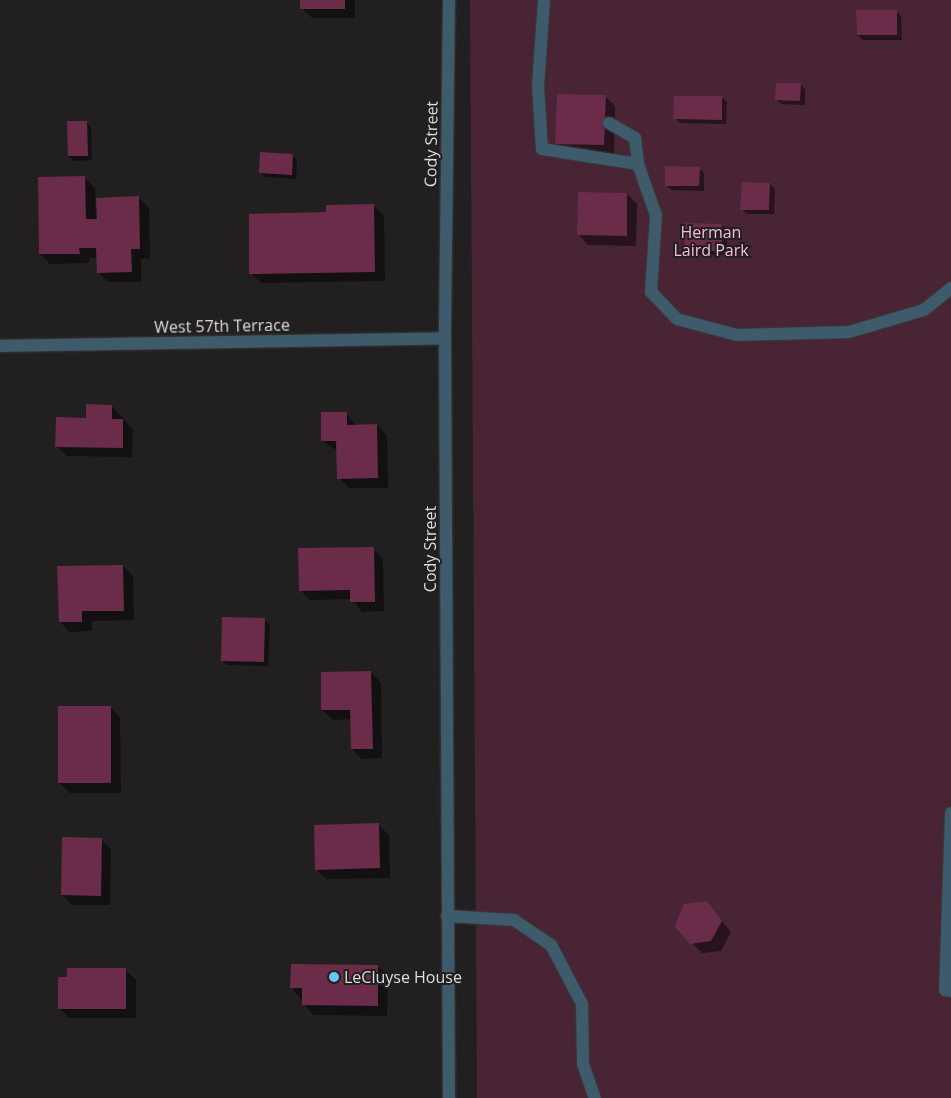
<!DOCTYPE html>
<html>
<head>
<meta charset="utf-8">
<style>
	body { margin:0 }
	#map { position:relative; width:951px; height:1098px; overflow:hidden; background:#221f20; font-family:"Open Sans",sans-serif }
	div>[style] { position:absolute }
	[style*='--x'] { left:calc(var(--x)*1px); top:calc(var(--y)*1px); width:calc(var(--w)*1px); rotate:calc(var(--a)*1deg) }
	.green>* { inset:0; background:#482434 }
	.shadow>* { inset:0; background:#0007 }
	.building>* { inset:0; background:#6a2c49 }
	.roads { filter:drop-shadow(0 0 1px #3c3a3b) drop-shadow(0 0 1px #3c3a3b) }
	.minor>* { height:12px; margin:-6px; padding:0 6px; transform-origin:6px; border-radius:6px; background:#3e5b6b }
	.dots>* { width:14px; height:14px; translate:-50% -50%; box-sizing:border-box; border:2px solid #221f20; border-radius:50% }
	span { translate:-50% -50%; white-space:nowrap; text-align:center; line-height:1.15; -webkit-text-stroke:4px #221f20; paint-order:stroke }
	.street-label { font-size:16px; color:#dfddde }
	.park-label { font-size:16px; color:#fabed6 }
	.poi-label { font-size:16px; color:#dfddde }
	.left { translate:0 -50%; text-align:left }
</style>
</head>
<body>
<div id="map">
	<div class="green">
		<i style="clip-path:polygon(470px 0,951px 0,951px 1098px,477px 1098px)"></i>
	</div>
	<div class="shadow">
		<i style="clip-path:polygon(302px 0,355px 0,355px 18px,312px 18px,302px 8px)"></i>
		<i style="clip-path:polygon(897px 11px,901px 16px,902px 40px,863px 40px,858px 35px)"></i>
		<i style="clip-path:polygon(800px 84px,805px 89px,805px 105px,781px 104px,777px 100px)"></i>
		<i style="clip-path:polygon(605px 96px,615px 106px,614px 154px,567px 153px,557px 143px)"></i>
		<i style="clip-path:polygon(722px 98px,727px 102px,726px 124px,680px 123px,675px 118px)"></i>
		<i style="clip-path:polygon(86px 122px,91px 127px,92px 160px,74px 161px,69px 156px)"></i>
		<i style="clip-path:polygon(292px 155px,297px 160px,296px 179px,265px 177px,260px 172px)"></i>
		<i style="clip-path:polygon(699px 168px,704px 173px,704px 191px,671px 190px,666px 185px)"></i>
		<i style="clip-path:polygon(85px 178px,95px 188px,96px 220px,139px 198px,149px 208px,150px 258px,141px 259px,141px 282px,108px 282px,98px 272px,98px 257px,89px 258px,89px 263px,50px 264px,40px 254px)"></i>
		<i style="clip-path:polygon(770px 184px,775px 189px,774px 214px,746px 214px,742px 209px)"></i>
		<i style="clip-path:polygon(627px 194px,637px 204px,636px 246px,588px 245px,578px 234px)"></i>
		<i style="clip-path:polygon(374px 206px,384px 216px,385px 281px,261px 283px,251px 273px,327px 214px)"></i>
		<i style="clip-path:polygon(722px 225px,727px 230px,727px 255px,691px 255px,686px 250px)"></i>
		<i style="clip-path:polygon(112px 406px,133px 430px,132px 457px,67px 456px,57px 446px,87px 419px)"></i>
		<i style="clip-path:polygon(346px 413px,356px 426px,377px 425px,387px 435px,388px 488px,349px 488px,339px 478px,338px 451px,322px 441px)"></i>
		<i style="clip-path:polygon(373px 549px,383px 559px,384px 611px,362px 612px,352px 599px,310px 600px,300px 590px)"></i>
		<i style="clip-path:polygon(123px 566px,133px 576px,134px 620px,92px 621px,92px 631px,70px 632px,60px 622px)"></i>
		<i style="clip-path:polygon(265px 620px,270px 625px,268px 666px,227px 665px,222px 660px)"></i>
		<i style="clip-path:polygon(371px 672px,381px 683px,382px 758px,362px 759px,352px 749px,352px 719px,333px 720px,322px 710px)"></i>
		<i style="clip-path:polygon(110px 707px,120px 717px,121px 793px,70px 793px,59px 783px)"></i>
		<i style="clip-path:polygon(379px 825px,389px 835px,390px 878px,326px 879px,316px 869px)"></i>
		<i style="clip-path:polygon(101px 839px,111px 849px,110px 905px,72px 905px,62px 895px)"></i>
		<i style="clip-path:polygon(707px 903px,731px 932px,721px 951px,702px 953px,676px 927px)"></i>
		<i style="clip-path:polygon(377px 966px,388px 976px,387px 1016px,313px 1015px,292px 988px)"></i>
		<i style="clip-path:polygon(126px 970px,136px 980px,136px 1018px,69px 1018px,59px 1008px)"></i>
	</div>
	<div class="building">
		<i style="clip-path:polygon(300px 0,345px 0,345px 9px,300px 9px)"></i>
		<i style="clip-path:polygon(856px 10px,897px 10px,897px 35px,857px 35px)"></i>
		<i style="clip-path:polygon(776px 83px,801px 83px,800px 101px,775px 100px)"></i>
		<i style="clip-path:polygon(557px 94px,606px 95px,604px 145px,555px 144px)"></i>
		<i style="clip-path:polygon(674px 96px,722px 96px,722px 120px,673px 119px)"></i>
		<i style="clip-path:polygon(67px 121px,87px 121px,88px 156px,68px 156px)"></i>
		<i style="clip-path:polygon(260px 152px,293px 154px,292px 175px,259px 173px)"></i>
		<i style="clip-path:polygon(665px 166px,700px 167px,699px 186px,665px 186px)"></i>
		<i style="clip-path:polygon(85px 176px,86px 219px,97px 219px,96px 198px,139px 196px,140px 249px,131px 249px,132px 272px,97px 273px,96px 248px,79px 248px,80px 254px,39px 254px,38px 177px)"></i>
		<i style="clip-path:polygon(742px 182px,770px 183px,769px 210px,740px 210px)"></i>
		<i style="clip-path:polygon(578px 192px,627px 193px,627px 236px,577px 235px)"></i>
		<i style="clip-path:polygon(374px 204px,375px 272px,249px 274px,249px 214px,326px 212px,326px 205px)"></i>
		<i style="clip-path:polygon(685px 223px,722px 224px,722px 251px,685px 251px)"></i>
		<i style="clip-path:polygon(86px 404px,112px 405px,112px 419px,123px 419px,123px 448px,55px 447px,56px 417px,86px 418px)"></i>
		<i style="clip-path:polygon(321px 412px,347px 412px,347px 425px,377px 424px,378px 478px,337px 479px,336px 441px,321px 441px)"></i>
		<i style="clip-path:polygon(374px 547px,375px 602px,350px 602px,350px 590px,299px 591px,298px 548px)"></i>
		<i style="clip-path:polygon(123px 565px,124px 611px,82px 611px,82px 622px,59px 622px,57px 566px)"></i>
		<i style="clip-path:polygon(222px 617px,265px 618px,264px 662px,221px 661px)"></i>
		<i style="clip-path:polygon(371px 671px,373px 749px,351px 749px,350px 710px,321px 710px,321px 672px)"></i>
		<i style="clip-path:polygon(58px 706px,111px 706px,111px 783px,58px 783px)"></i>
		<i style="clip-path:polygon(379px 823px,380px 868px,315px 870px,314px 825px)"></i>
		<i style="clip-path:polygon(62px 837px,102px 838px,101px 896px,61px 895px)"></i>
		<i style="clip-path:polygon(707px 901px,722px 921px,711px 941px,690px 944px,675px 927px,678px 917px,684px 904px)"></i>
		<i style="clip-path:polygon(291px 964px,378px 965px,378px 1006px,302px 1005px,302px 988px,290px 988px)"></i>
		<i style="clip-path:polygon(67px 968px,126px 968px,126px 1009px,58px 1009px,58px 977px,67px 977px)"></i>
	</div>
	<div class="roads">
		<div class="minor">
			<i style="--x:449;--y:0;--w:338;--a:90.7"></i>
			<i style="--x:445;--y:338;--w:760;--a:89.7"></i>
			<i style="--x:544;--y:0;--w:86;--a:94"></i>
			<i style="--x:538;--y:86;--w:63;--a:86.4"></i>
			<i style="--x:542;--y:149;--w:97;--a:8.9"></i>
			<i style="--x:638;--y:164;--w:54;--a:70.6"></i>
			<i style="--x:656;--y:215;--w:77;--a:93.7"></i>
			<i style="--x:651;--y:292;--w:37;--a:46"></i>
			<i style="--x:677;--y:319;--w:62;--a:14.9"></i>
			<i style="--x:737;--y:335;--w:112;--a:-1.5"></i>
			<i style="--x:849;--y:332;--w:78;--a:-16.3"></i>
			<i style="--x:924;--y:310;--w:35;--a:-39"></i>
			<i style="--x:609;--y:123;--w:30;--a:30"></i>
			<i style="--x:635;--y:138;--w:26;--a:83"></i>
			<i style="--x:0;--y:346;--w:445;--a:-1"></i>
			<i style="--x:951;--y:813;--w:177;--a:91.9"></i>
			<i style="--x:945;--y:990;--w:6;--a:9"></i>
			<i style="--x:447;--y:916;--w:67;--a:3.4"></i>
			<i style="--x:514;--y:920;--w:45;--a:34"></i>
			<i style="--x:551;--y:945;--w:67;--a:62.3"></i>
			<i style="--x:582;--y:1004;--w:60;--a:89"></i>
			<i style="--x:583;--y:1064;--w:36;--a:71"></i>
		</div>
	</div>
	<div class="dots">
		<i style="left:334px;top:977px;background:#6ac3f1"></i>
	</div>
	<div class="street-label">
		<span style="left:431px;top:144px;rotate:-89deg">Cody Street</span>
		<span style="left:222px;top:326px;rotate:-1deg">West 57th Terrace</span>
		<span style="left:430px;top:549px;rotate:-90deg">Cody Street</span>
	</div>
	<div class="park-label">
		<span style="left:711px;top:241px">Herman<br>Laird Park</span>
	</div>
	<div class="poi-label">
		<span class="left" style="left:344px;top:977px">LeCluyse House</span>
	</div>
</div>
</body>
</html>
